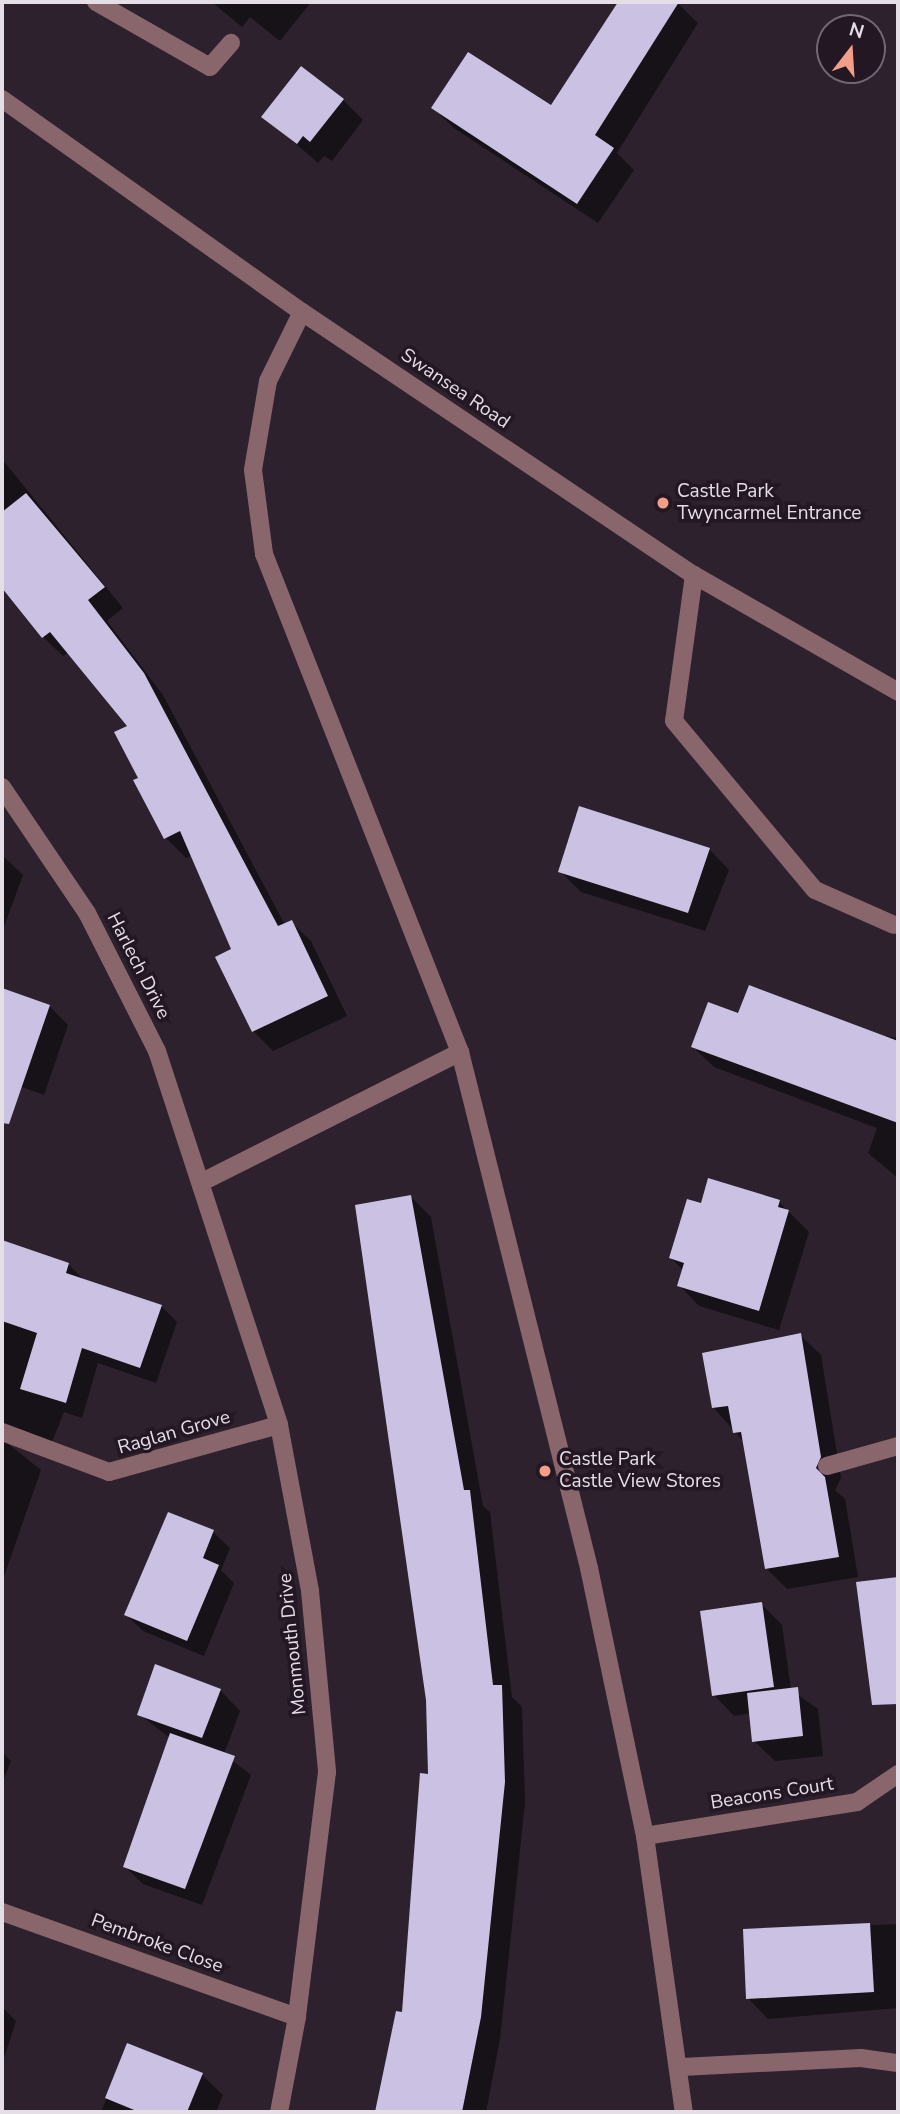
<!DOCTYPE html>
<html>
<head>
<meta charset="utf-8">
<style>
	body { margin:0 }
	#map { position:relative; width:900px; height:2114px; overflow:hidden; background:#2c212d; font-family:"Nunito Sans",sans-serif }
	div>[style] { position:absolute }
	[style*='--x'] { left:calc(var(--x)*1px); top:calc(var(--y)*1px); width:calc(var(--w)*1px); rotate:calc(var(--a)*1deg) }
	.shadow>* { inset:0; background:#0007 }
	.building>* { inset:0; background:#cbc2e3 }
	.minor>* { height:18px; margin:-9px; padding:0 9px; transform-origin:9px; border-radius:9px; background:#89656c }
	.dots>* { width:19px; height:19px; translate:-50% -50%; box-sizing:border-box; border:4px solid #221723; border-radius:50% }
	span { translate:-50% -50%; white-space:nowrap; text-align:center; line-height:1.15; -webkit-text-stroke:7px #221723; paint-order:stroke }
	.street-label { font-size:19px; color:#e6dee6 }
	.poi-label { font-size:19px; color:#e6dee6 }
	.left { translate:0 -50%; text-align:left }
	.frame { position:absolute; inset:0; border:4px solid #e6dee6; pointer-events:none }
	.north { position:absolute; left:816px; top:14px; width:70px; height:70px; box-sizing:border-box; background:#221723; border:2px solid #706771; border-radius:50%; rotate:17deg; font-size:19px; font-weight:700; line-height:28px; text-align:center; color:#e6dee6 }
	.north::after { content:''; display:block; margin:auto; width:24px; height:32px; background:#f49e88; clip-path:polygon(50% 0,100% 100%,50% 72%,0 100%) }
</style>
</head>
<body>
<div id="map">
	<div class="shadow">
		<i style="clip-path:polygon(212px 2px,311px 2px,280px 41px,250px 17px,242px 27px)"></i>
		<i style="clip-path:polygon(620px 2px,676px 2px,698px 23px,617px 153px,634px 170px,598px 223px,454px 128px,433px 108px,551px 108px)"></i>
		<i style="clip-path:polygon(343px 100px,363px 120px,332px 161px,324px 156px,318px 163px,264px 116px)"></i>
		<i style="clip-path:polygon(2px 459px,123px 608px,107px 621px,163px 695px,285px 925px,291px 922px,311px 941px,347px 1016px,273px 1051px,253px 1031px,233px 950px,192px 855px,186px 858px,166px 838px,136px 781px,141px 779px,129px 726px,69px 652px,63px 656px,43px 637px,2px 581px)"></i>
		<i style="clip-path:polygon(709px 849px,729px 870px,705px 931px,581px 892px,560px 871px)"></i>
		<i style="clip-path:polygon(2px 855px,23px 875px,2px 932px)"></i>
		<i style="clip-path:polygon(2px 990px,49px 1006px,68px 1025px,44px 1095px,2px 1080px)"></i>
		<i style="clip-path:polygon(740px 1015px,898px 1038px,898px 1178px,868px 1153px,877px 1128px,714px 1067px,693px 1047px)"></i>
		<i style="clip-path:polygon(410px 1196px,431px 1217px,483px 1506px,490px 1512px,512px 1697px,522px 1707px,525px 1803px,500px 2039px,486px 2112px,380px 2112px,397px 2013px,404px 2014px,430px 1776px)"></i>
		<i style="clip-path:polygon(779px 1202px,809px 1232px,779px 1330px,699px 1306px,679px 1285px,683px 1270px,671px 1258px,702px 1205px)"></i>
		<i style="clip-path:polygon(2px 1241px,68px 1264px,85px 1281px,161px 1306px,177px 1322px,156px 1383px,98px 1363px,82px 1418px,64px 1412px,50px 1447px,22px 1436px,7px 1443px,41px 1470px,2px 1582px)"></i>
		<i style="clip-path:polygon(800px 1335px,821px 1355px,841px 1478px,835px 1490px,845px 1499px,858px 1577px,787px 1589px,766px 1568px,745px 1443px,713px 1407px)"></i>
		<i style="clip-path:polygon(169px 1514px,213px 1532px,230px 1548px,221px 1570px,234px 1583px,204px 1656px,143px 1631px,126px 1615px)"></i>
		<i style="clip-path:polygon(761px 1604px,782px 1625px,791px 1690px,818px 1709px,823px 1756px,775px 1761px,754px 1741px,751px 1713px,734px 1716px,714px 1695px)"></i>
		<i style="clip-path:polygon(220px 1690px,240px 1711px,224px 1754px,251px 1775px,202px 1905px,143px 1884px,125px 1867px,170px 1738px,139px 1714px)"></i>
		<i style="clip-path:polygon(2px 1752px,11px 1761px,2px 1784px)"></i>
		<i style="clip-path:polygon(898px 1924px,898px 2008px,768px 2019px,748px 1998px,744px 1931px)"></i>
		<i style="clip-path:polygon(2px 2007px,16px 2021px,2px 2064px)"></i>
		<i style="clip-path:polygon(128px 2045px,202px 2075px,223px 2095px,216px 2112px,101px 2112px)"></i>
	</div>
	<div class="building">
		<i style="clip-path:polygon(618px 2px,679px 2px,595px 135px,614px 148px,577px 204px,431px 108px,468px 52px,551px 105px)"></i>
		<i style="clip-path:polygon(301px 66px,344px 99px,310px 142px,303px 136px,297px 144px,261px 117px)"></i>
		<i style="clip-path:polygon(26px 493px,105px 587px,88px 600px,144px 673px,278px 926px,292px 920px,328px 996px,252px 1032px,215px 957px,231px 949px,180px 831px,164px 839px,133px 780px,138px 778px,114px 732px,127px 726px,50px 632px,42px 638px,2px 588px,2px 512px)"></i>
		<i style="clip-path:polygon(579px 806px,710px 848px,688px 913px,558px 872px)"></i>
		<i style="clip-path:polygon(749px 985px,898px 1041px,898px 1123px,691px 1047px,708px 1002px,738px 1013px)"></i>
		<i style="clip-path:polygon(2px 988px,50px 1005px,9px 1124px,2px 1123px)"></i>
		<i style="clip-path:polygon(708px 1178px,780px 1200px,778px 1207px,789px 1210px,759px 1311px,677px 1286px,684px 1263px,669px 1258px,687px 1199px,701px 1203px)"></i>
		<i style="clip-path:polygon(411px 1195px,464px 1490px,470px 1490px,493px 1685px,502px 1685px,505px 1782px,481px 2017px,462px 2112px,375px 2112px,396px 2011px,402px 2012px,420px 1773px,428px 1774px,426px 1700px,355px 1205px)"></i>
		<i style="clip-path:polygon(2px 1240px,69px 1263px,66px 1273px,162px 1305px,140px 1368px,82px 1348px,66px 1403px,20px 1389px,37px 1333px,2px 1321px)"></i>
		<i style="clip-path:polygon(801px 1333px,821px 1457px,816px 1468px,825px 1477px,839px 1557px,765px 1569px,741px 1432px,733px 1433px,728px 1406px,712px 1408px,702px 1353px)"></i>
		<i style="clip-path:polygon(168px 1512px,214px 1530px,203px 1558px,219px 1565px,187px 1641px,124px 1615px)"></i>
		<i style="clip-path:polygon(898px 1577px,898px 1704px,872px 1705px,856px 1582px)"></i>
		<i style="clip-path:polygon(762px 1602px,774px 1687px,712px 1696px,700px 1611px)"></i>
		<i style="clip-path:polygon(155px 1664px,221px 1689px,202px 1738px,137px 1715px)"></i>
		<i style="clip-path:polygon(798px 1687px,803px 1736px,752px 1742px,747px 1693px)"></i>
		<i style="clip-path:polygon(170px 1733px,235px 1756px,185px 1889px,123px 1867px)"></i>
		<i style="clip-path:polygon(870px 1923px,874px 1992px,746px 1999px,743px 1929px)"></i>
		<i style="clip-path:polygon(127px 2043px,203px 2073px,187px 2112px,139px 2112px,105px 2098px)"></i>
	</div>
	<div class="minor">
		<i style="--x:96;--y:2;--w:131;--a:29.7"></i>
		<i style="--x:210;--y:67;--w:32;--a:-49"></i>
		<i style="--x:2;--y:99;--w:368;--a:35.4"></i>
		<i style="--x:302;--y:312;--w:472;--a:33.9"></i>
		<i style="--x:694;--y:575;--w:235;--a:29.8"></i>
		<i style="--x:302;--y:312;--w:77;--a:116.2"></i>
		<i style="--x:268;--y:381;--w:90;--a:99.6"></i>
		<i style="--x:253;--y:470;--w:85;--a:82.5"></i>
		<i style="--x:264;--y:554;--w:535;--a:68.52"></i>
		<i style="--x:460;--y:1052;--w:532;--a:75.96"></i>
		<i style="--x:589;--y:1568;--w:274;--a:78.2"></i>
		<i style="--x:645;--y:1836;--w:279;--a:82"></i>
		<i style="--x:694;--y:575;--w:147;--a:97.8"></i>
		<i style="--x:674;--y:721;--w:220;--a:50.2"></i>
		<i style="--x:815;--y:890;--w:86;--a:23.9"></i>
		<i style="--x:2;--y:787;--w:152;--a:56"></i>
		<i style="--x:87;--y:913;--w:155;--a:63.1"></i>
		<i style="--x:157;--y:1051;--w:393;--a:71.9"></i>
		<i style="--x:279;--y:1425;--w:169;--a:79.4"></i>
		<i style="--x:310;--y:1591;--w:182;--a:84.6"></i>
		<i style="--x:327;--y:1772;--w:247;--a:97"></i>
		<i style="--x:297;--y:2017;--w:97;--a:100.7"></i>
		<i style="--x:202;--y:1182;--w:289;--a:-26.7"></i>
		<i style="--x:2;--y:1432;--w:114;--a:20.5"></i>
		<i style="--x:109;--y:1472;--w:176;--a:-15.5"></i>
		<i style="--x:827;--y:1466;--w:74;--a:-15.7"></i>
		<i style="--x:645;--y:1836;--w:215;--a:-9.1"></i>
		<i style="--x:857;--y:1802;--w:50;--a:-34.3"></i>
		<i style="--x:2;--y:1912;--w:313;--a:19.6"></i>
		<i style="--x:682;--y:2067;--w:179;--a:-2.9"></i>
		<i style="--x:861;--y:2058;--w:37;--a:8"></i>
	</div>
	<div class="dots">
		<i style="left:663px;top:503px;background:#f49e88"></i>
		<i style="left:545px;top:1471px;background:#f49e88"></i>
	</div>
	<div class="street-label">
		<span style="left:455px;top:389px;rotate:34deg">Swansea Road</span>
		<span style="left:138px;top:966px;rotate:63deg">Harlech Drive</span>
		<span style="left:174px;top:1433px;rotate:-16deg">Raglan Grove</span>
		<span style="left:293px;top:1644px;rotate:-96deg">Monmouth Drive</span>
		<span style="left:772px;top:1794px;rotate:-9deg">Beacons Court</span>
		<span style="left:157px;top:1944px;rotate:20deg">Pembroke Close</span>
	</div>
	<div class="poi-label">
		<span class="left" style="left:677px;top:503px">Castle Park<br>Twyncarmel Entrance</span>
		<span class="left" style="left:559px;top:1471px">Castle Park<br>Castle View Stores</span>
	</div>
	<div class="frame"></div>
	<div class="north">N</div>
</div>
</body>
</html>
